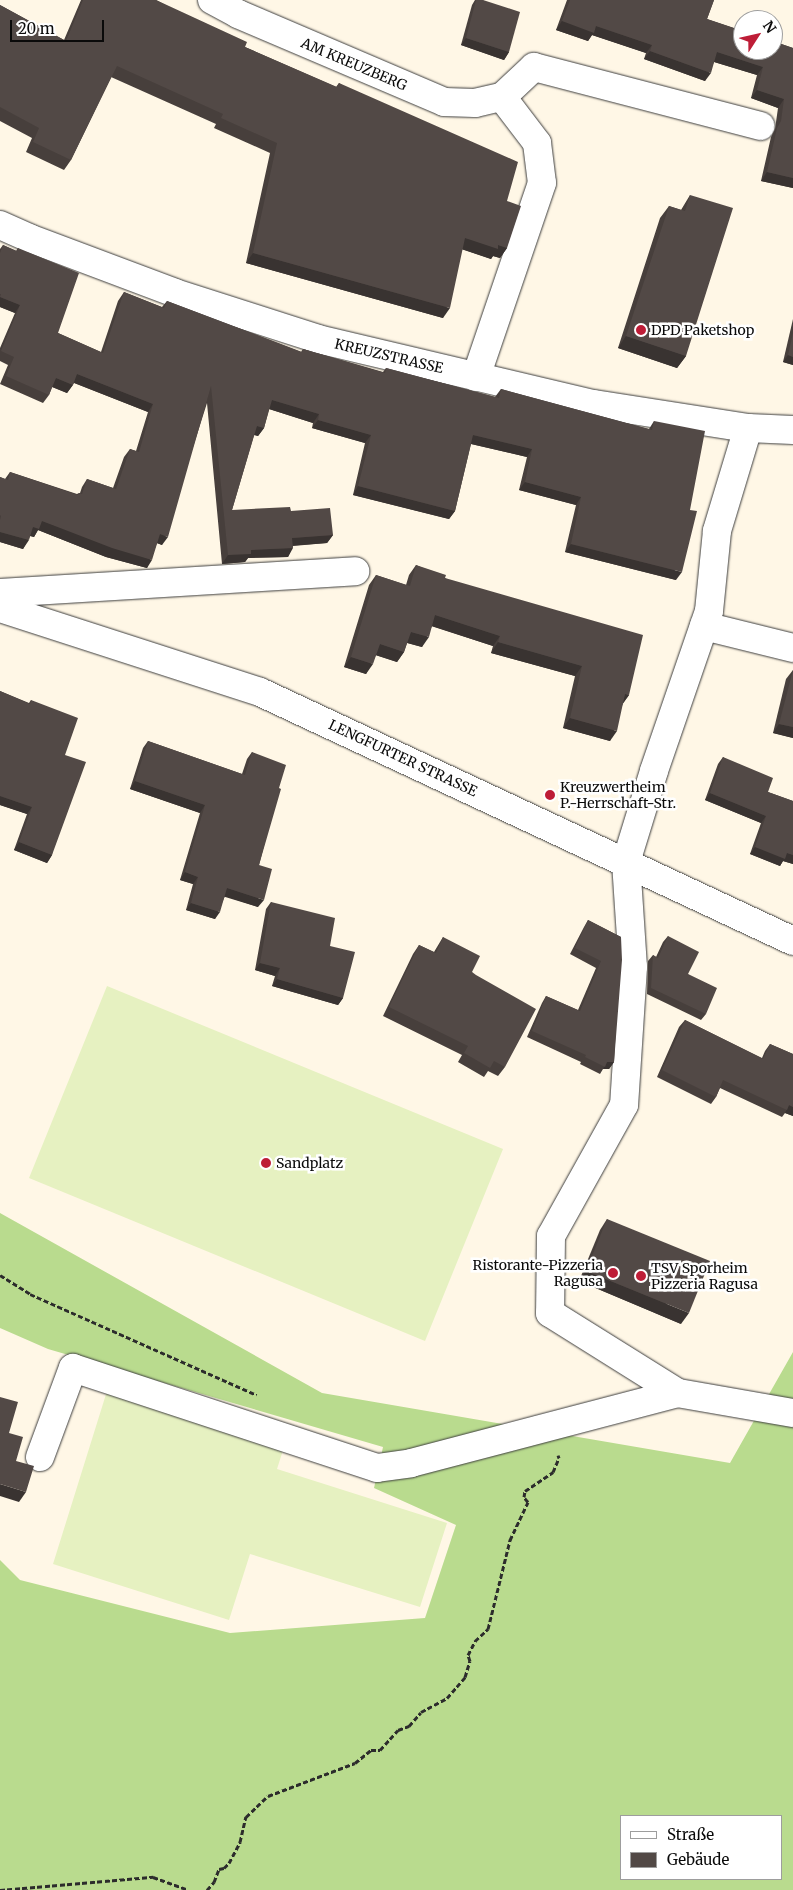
<!DOCTYPE html>
<html>
<head>
<meta charset="utf-8">
<style>
	body { margin:0 }
	#map { position:relative; width:793px; height:1890px; overflow:hidden; background:#fff7e6; font-family:Merriweather,serif }
	div>[style] { position:absolute }
	[style*='--x'] { left:calc(var(--x)*1px); top:calc(var(--y)*1px); width:calc(var(--w)*1px); rotate:calc(var(--a)*1deg) }
	.forest>* { inset:0; background:#b9db8e }
	.pitch>* { inset:0; background:#e6f1c1 }
	.path>* { height:3px; margin-top:-1.5px; transform-origin:0; background:repeating-linear-gradient(90deg,#2c2c2c 0 5px,transparent 0 7.5px) }
	.roads { filter:drop-shadow(0 0 1px #3d3d3d) drop-shadow(0 0 1px #3d3d3d) }
	.minor>* { height:28px; margin:-14px; padding:0 14px; transform-origin:14px; border-radius:14px; background:#fff }
	.wall>* { inset:0; background:#473f3c }
	.shaded-wall>* { inset:0; background:#393331 }
	.building>* { inset:0; background:#524946 }
	.dots>* { width:14px; height:14px; translate:-50% -50%; box-sizing:border-box; border:2px solid #fff; border-radius:50% }
	span { translate:-50% -50%; white-space:nowrap; text-align:center; line-height:1.15; -webkit-text-stroke:5px #fff; paint-order:stroke }
	.street-label { font-size:14px; color:#0a0a0a }
	.poi-label { font-size:14px; color:#0a0a0a }
	.left { translate:0 -50%; text-align:left }
	.right { translate:-100% -50%; text-align:right }
	.legend { position:absolute; left:620px; top:1815px; width:162px; height:65px; box-sizing:border-box; background:#fff; border:1px solid #9d9d9d; margin:0; padding:6px 9px; list-style:none; font-size:15px; color:#0a0a0a }
	.legend li { display:flex; align-items:center; gap:10px; height:25px }
	.legend b { width:25px; border:1px solid #9d9d9d }
	.north { position:absolute; left:733px; top:10px; width:50px; height:50px; box-sizing:border-box; background:#fff; border:1px solid #9d9d9d; border-radius:50%; rotate:55deg; font-size:14px; font-weight:700; line-height:20px; text-align:center; color:#0a0a0a }
	.north::after { content:''; display:block; margin:auto; width:18px; height:22px; background:#be1d37; clip-path:polygon(50% 0,100% 100%,50% 72%,0 100%) }
	.scale { position:absolute; left:10px; top:20px; width:94px; height:22px; box-sizing:border-box; border:2px solid #0a0a0a; border-top:0; padding-left:6px; font-size:15px; line-height:18px; white-space:nowrap; color:#0a0a0a; -webkit-text-stroke:4px #fff; paint-order:stroke }
</style>
</head>
<body>
<div id="map">
	<div class="forest">
		<i style="clip-path:polygon(evenodd,0 1213px,322px 1393px,730px 1463px,793px 1352px,793px 1890px,0 1890px,0 1560px,20px 1580px,230px 1633px,425px 1618px,456px 1525px,374px 1488px,383px 1447px,48px 1349px,0 1328px,0 1213px,622px 1816px,782px 1816px,782px 1879px,622px 1879px,622px 1816px)"></i>
	</div>
	<div class="pitch">
		<i style="clip-path:polygon(107px 986px,503px 1149px,425px 1341px,29px 1178px)"></i>
		<i style="clip-path:polygon(107px 1391px,284px 1447px,277px 1469px,447px 1523px,420px 1607px,250px 1554px,229px 1620px,53px 1564px)"></i>
	</div>
	<div class="path">
		<i style="--x:0;--y:1275;--w:36;--a:32"></i>
		<i style="--x:30;--y:1294;--w:248;--a:24"></i>
		<i style="--x:0;--y:1890;--w:154;--a:-4.9"></i>
		<i style="--x:153;--y:1877;--w:37;--a:20"></i>
		<i style="--x:207;--y:1890;--w:11;--a:-49"></i>
		<i style="--x:214;--y:1882;--w:14;--a:-69"></i>
		<i style="--x:219;--y:1869;--w:5;--a:-11"></i>
		<i style="--x:224;--y:1868;--w:7;--a:-45"></i>
		<i style="--x:229;--y:1863;--w:24;--a:-62"></i>
		<i style="--x:240;--y:1842;--w:26;--a:-77"></i>
		<i style="--x:246;--y:1817;--w:30;--a:-44"></i>
		<i style="--x:268;--y:1796;--w:93;--a:-20.8"></i>
		<i style="--x:355;--y:1763;--w:21;--a:-39"></i>
		<i style="--x:371;--y:1750;--w:9;--a:0"></i>
		<i style="--x:380;--y:1750;--w:27;--a:-48"></i>
		<i style="--x:398;--y:1730;--w:12;--a:-20"></i>
		<i style="--x:409;--y:1726;--w:18;--a:-49"></i>
		<i style="--x:421;--y:1712;--w:30;--a:-28"></i>
		<i style="--x:447;--y:1698;--w:28;--a:-49"></i>
		<i style="--x:465;--y:1677;--w:17;--a:-73"></i>
		<i style="--x:470;--y:1661;--w:6;--a:-108"></i>
		<i style="--x:468;--y:1655;--w:16;--a:-63"></i>
		<i style="--x:475;--y:1641;--w:18;--a:-43"></i>
		<i style="--x:488;--y:1629;--w:92;--a:-76.1"></i>
		<i style="--x:510;--y:1540;--w:42;--a:-64.7"></i>
		<i style="--x:528;--y:1502;--w:6;--a:-129"></i>
		<i style="--x:524;--y:1497;--w:6;--a:-81"></i>
		<i style="--x:525;--y:1491;--w:34;--a:-34"></i>
		<i style="--x:553;--y:1472;--w:15;--a:-67"></i>
		<i style="--x:559;--y:1458;--w:3;--a:-108"></i>
	</div>
	<div class="roads">
		<div class="minor">
			<i style="--x:212;--y:0;--w:30;--a:28"></i>
			<i style="--x:238;--y:14;--w:224;--a:23.1"></i>
			<i style="--x:444;--y:102;--w:31;--a:2"></i>
			<i style="--x:475;--y:103;--w:28;--a:-13"></i>
			<i style="--x:502;--y:97;--w:58;--a:52.7"></i>
			<i style="--x:537;--y:143;--w:40;--a:82.9"></i>
			<i style="--x:542;--y:183;--w:205;--a:108.8"></i>
			<i style="--x:502;--y:97;--w:44;--a:-43.2"></i>
			<i style="--x:534;--y:67;--w:234;--a:14.6"></i>
			<i style="--x:0;--y:225;--w:32;--a:24"></i>
			<i style="--x:29;--y:238;--w:156;--a:20.6"></i>
			<i style="--x:175;--y:293;--w:150;--a:17.8"></i>
			<i style="--x:318;--y:339;--w:284;--a:13.3"></i>
			<i style="--x:594;--y:404;--w:156;--a:8.9"></i>
			<i style="--x:748;--y:428;--w:45;--a:2.5"></i>
			<i style="--x:748;--y:428;--w:108;--a:106.8"></i>
			<i style="--x:717;--y:531;--w:80;--a:95.7"></i>
			<i style="--x:709;--y:611;--w:169;--a:109"></i>
			<i style="--x:654;--y:771;--w:95;--a:107.1"></i>
			<i style="--x:626;--y:862;--w:105;--a:86.2"></i>
			<i style="--x:633;--y:967;--w:138;--a:93.7"></i>
			<i style="--x:624;--y:1105;--w:150;--a:119.1"></i>
			<i style="--x:551;--y:1236;--w:77;--a:90.7"></i>
			<i style="--x:550;--y:1313;--w:151;--a:32"></i>
			<i style="--x:678;--y:1393;--w:117;--a:9.9"></i>
			<i style="--x:0;--y:593;--w:356;--a:-3.5"></i>
			<i style="--x:0;--y:608;--w:273;--a:17.9"></i>
			<i style="--x:260;--y:692;--w:588;--a:25.04"></i>
			<i style="--x:704;--y:626;--w:92;--a:13.9"></i>
			<i style="--x:40;--y:1457;--w:95;--a:-69.7"></i>
			<i style="--x:73;--y:1368;--w:320;--a:18.2"></i>
			<i style="--x:377;--y:1468;--w:34;--a:-8"></i>
			<i style="--x:411;--y:1463;--w:276;--a:-14.7"></i>
		</div>
	</div>
	<div class="wall">
		<i style="clip-path:polygon(81px 0,156px 0,245px 47px,336px 87px,339px 83px,507px 201px,507px 248px,500px 258px,493px 256px,491px 259px,462px 249px,443px 318px,246px 263px,270px 153px,214px 128px,216px 124px,111px 77px,71px 160px,64px 170px,26px 152px,32px 138px,0 121px,0 5px,64px 40px)"></i>
		<i style="clip-path:polygon(475px 0,483px 0,509px 52px,504px 60px,461px 45px,472px 5px)"></i>
		<i style="clip-path:polygon(567px 0,714px 0,707px 19px,793px 48px,793px 188px,761px 181px,771px 137px,775px 129px,778px 108px,751px 98px,757px 75px,714px 62px,705px 81px,644px 59px,646px 53px,592px 35px,588px 41px,556px 30px)"></i>
		<i style="clip-path:polygon(690px 195px,686px 356px,677px 368px,618px 348px,660px 218px,669px 206px,681px 210px)"></i>
		<i style="clip-path:polygon(3px 245px,16px 251px,18px 248px,58px 333px,101px 352px,118px 301px,124px 292px,162px 307px,167px 301px,301px 352px,303px 349px,383px 372px,386px 368px,495px 397px,501px 389px,649px 429px,654px 421px,676px 580px,565px 552px,576px 505px,519px 490px,527px 457px,471px 444px,455px 511px,449px 519px,353px 495px,365px 443px,312px 428px,313px 423px,269px 409px,264px 428px,258px 436px,254px 435px,232px 510px,291px 511px,333px 535px,327px 543px,293px 546px,288px 557px,248px 558px,245px 562px,222px 564px,207px 403px,162px 545px,157px 543px,147px 568px,106px 557px,38px 530px,34px 537px,30px 536px,23px 549px,0 542px,0 477px,5px 479px,10px 472px,77px 494px,79px 493px,80px 493px,82px 487px,87px 479px,113px 488px,124px 457px,130px 449px,136px 451px,148px 412px,74px 383px,67px 393px,52px 387px,49px 395px,43px 403px,0 384px,8px 365px,0 361px,0 348px,15px 313px,0 307px,0 249px)"></i>
		<i style="clip-path:polygon(793px 319px,793px 365px,783px 362px)"></i>
		<i style="clip-path:polygon(416px 565px,445px 578px,629px 695px,623px 703px,610px 741px,563px 728px,575px 676px,491px 653px,493px 646px,432px 626px,422px 647px,407px 643px,404px 652px,397px 662px,376px 655px,366px 674px,344px 667px,369px 585px,376px 575px,406px 585px,409px 575px)"></i>
		<i style="clip-path:polygon(793px 670px,793px 738px,773px 733px,786px 679px)"></i>
		<i style="clip-path:polygon(0 691px,29px 703px,31px 700px,65px 755px,52px 855px,47px 863px,14px 850px,27px 814px,0 805px)"></i>
		<i style="clip-path:polygon(148px 741px,242px 774px,247px 759px,252px 752px,279px 788px,259px 865px,258px 907px,225px 896px,215px 919px,186px 910px,193px 884px,180px 880px,200px 813px,130px 789px,143px 748px)"></i>
		<i style="clip-path:polygon(723px 757px,768px 792px,793px 801px,793px 864px,783px 861px,780px 866px,750px 854px,761px 823px,705px 800px,718px 764px)"></i>
		<i style="clip-path:polygon(271px 902px,330px 946px,343px 998px,338px 1005px,272px 986px,275px 976px,255px 970px,266px 909px)"></i>
		<i style="clip-path:polygon(588px 920px,621px 937px,614px 1062px,609px 1069px,603px 1069px,600px 1074px,580px 1064px,581px 1062px,527px 1037px,542px 1003px,546px 996px,578px 1010px,596px 968px,570px 954px,584px 927px)"></i>
		<i style="clip-path:polygon(668px 936px,688px 974px,706px 1014px,701px 1020px,647px 994px,648px 961px,653px 955px,656px 957px,663px 942px)"></i>
		<i style="clip-path:polygon(443px 937px,472px 972px,505px 1067px,498px 1076px,488px 1071px,484px 1077px,458px 1062px,462px 1055px,383px 1016px,413px 954px,419px 945px,434px 952px)"></i>
		<i style="clip-path:polygon(685px 1020px,762px 1058px,765px 1051px,770px 1044px,793px 1054px,793px 1116px,785px 1113px,782px 1117px,720px 1088px,716px 1097px,711px 1104px,657px 1077px,679px 1027px)"></i>
		<i style="clip-path:polygon(607px 1219px,681px 1324px,579px 1281px,600px 1230px)"></i>
	</div>
	<div class="shaded-wall">
		<i style="clip-path:polygon(562px 21px,596px 26px,652px 45px,646px 53px,592px 35px,588px 41px,556px 30px)"></i>
		<i style="clip-path:polygon(466px 38px,509px 52px,504px 60px,461px 45px)"></i>
		<i style="clip-path:polygon(650px 51px,711px 73px,705px 81px,644px 59px)"></i>
		<i style="clip-path:polygon(717px 52px,763px 67px,757px 75px,711px 61px)"></i>
		<i style="clip-path:polygon(757px 90px,784px 99px,778px 108px,751px 98px)"></i>
		<i style="clip-path:polygon(767px 172px,793px 178px,793px 188px,761px 181px)"></i>
		<i style="clip-path:polygon(465px 238px,498px 245px,507px 248px,500px 258px,493px 256px,491px 259px,458px 248px)"></i>
		<i style="clip-path:polygon(253px 253px,450px 308px,443px 318px,246px 263px)"></i>
		<i style="clip-path:polygon(0 297px,20px 305px,15px 313px,0 307px)"></i>
		<i style="clip-path:polygon(626px 336px,686px 356px,677px 368px,618px 348px)"></i>
		<i style="clip-path:polygon(788px 355px,793px 357px,793px 365px,783px 362px)"></i>
		<i style="clip-path:polygon(77px 374px,153px 404px,148px 412px,72px 382px)"></i>
		<i style="clip-path:polygon(56px 378px,73px 385px,67px 393px,50px 386px)"></i>
		<i style="clip-path:polygon(272px 400px,319px 414px,313px 423px,266px 408px)"></i>
		<i style="clip-path:polygon(318px 420px,371px 435px,365px 443px,312px 428px)"></i>
		<i style="clip-path:polygon(257px 426px,264px 428px,258px 436px,251px 434px)"></i>
		<i style="clip-path:polygon(473px 435px,532px 449px,527px 457px,467px 443px)"></i>
		<i style="clip-path:polygon(525px 482px,581px 497px,576px 505px,519px 490px)"></i>
		<i style="clip-path:polygon(358px 486px,455px 511px,449px 519px,353px 495px)"></i>
		<i style="clip-path:polygon(42px 521px,152px 560px,147px 568px,106px 557px,38px 530px,34px 537px,27px 535px,33px 527px)"></i>
		<i style="clip-path:polygon(0 532px,29px 540px,23px 549px,0 542px)"></i>
		<i style="clip-path:polygon(160px 534px,168px 537px,162px 545px,154px 542px)"></i>
		<i style="clip-path:polygon(333px 535px,327px 543px,287px 546px,292px 538px)"></i>
		<i style="clip-path:polygon(571px 544px,682px 572px,676px 580px,565px 552px)"></i>
		<i style="clip-path:polygon(293px 548px,288px 557px,248px 558px,245px 562px,222px 564px,228px 555px,251px 550px)"></i>
		<i style="clip-path:polygon(435px 615px,500px 636px,493px 646px,428px 625px)"></i>
		<i style="clip-path:polygon(411px 632px,429px 637px,422px 647px,404px 642px)"></i>
		<i style="clip-path:polygon(498px 642px,582px 666px,575px 676px,491px 653px)"></i>
		<i style="clip-path:polygon(380px 644px,404px 652px,397px 662px,372px 654px)"></i>
		<i style="clip-path:polygon(351px 657px,373px 664px,366px 674px,344px 667px)"></i>
		<i style="clip-path:polygon(625px 694px,629px 695px,622px 705px)"></i>
		<i style="clip-path:polygon(570px 718px,617px 731px,610px 741px,563px 728px)"></i>
		<i style="clip-path:polygon(779px 724px,793px 727px,793px 738px,773px 733px)"></i>
		<i style="clip-path:polygon(135px 781px,205px 805px,200px 813px,130px 789px)"></i>
		<i style="clip-path:polygon(710px 793px,766px 816px,761px 823px,705px 800px)"></i>
		<i style="clip-path:polygon(0 796px,32px 807px,27px 814px,0 805px)"></i>
		<i style="clip-path:polygon(19px 842px,52px 855px,47px 863px,14px 850px)"></i>
		<i style="clip-path:polygon(755px 847px,787px 853px,793px 855px,793px 864px,783px 861px,780px 866px,750px 854px)"></i>
		<i style="clip-path:polygon(185px 872px,198px 877px,193px 884px,180px 880px)"></i>
		<i style="clip-path:polygon(227px 888px,264px 900px,258px 907px,222px 896px)"></i>
		<i style="clip-path:polygon(191px 903px,220px 912px,215px 919px,186px 910px)"></i>
		<i style="clip-path:polygon(260px 963px,280px 968px,275px 976px,255px 970px)"></i>
		<i style="clip-path:polygon(277px 979px,343px 998px,338px 1005px,272px 986px)"></i>
		<i style="clip-path:polygon(607px 1062px,614px 1062px,609px 1069px,603px 1069px)"></i>
		<i style="clip-path:polygon(789px 1105px,793px 1107px,793px 1116px,785px 1113px)"></i>
		<i style="clip-path:polygon(586px 1271px,689px 1313px,681px 1324px,579px 1281px)"></i>
		<i style="clip-path:polygon(0 1484px,26px 1492px,19px 1502px,0 1496px)"></i>
	</div>
	<div class="building">
		<i style="clip-path:polygon(83px 0,156px 0,247px 42px,245px 47px,337px 87px,339px 83px,518px 162px,507px 201px,521px 206px,507px 248px,498px 245px,498px 249px,465px 238px,450px 308px,253px 253px,277px 143px,221px 118px,223px 114px,117px 66px,71px 160px,33px 142px,39px 128px,0 107px,0 5px,66px 41px)"></i>
		<i style="clip-path:polygon(476px 0,483px 0,520px 12px,509px 52px,466px 38px)"></i>
		<i style="clip-path:polygon(570px 0,714px 0,707px 19px,743px 31px,743px 50px,773px 50px,773px 41px,793px 48px,793px 178px,767px 172px,777px 128px,781px 121px,784px 99px,757px 90px,763px 67px,717px 52px,711px 73px,650px 51px,652px 45px,596px 26px,594px 33px,562px 21px)"></i>
		<i style="clip-path:polygon(690px 195px,733px 208px,686px 356px,626px 336px,669px 206px,685px 211px)"></i>
		<i style="clip-path:polygon(3px 245px,17px 251px,18px 248px,79px 273px,58px 333px,103px 353px,124px 292px,164px 308px,167px 301px,302px 352px,303px 349px,385px 373px,386px 368px,499px 398px,501px 389px,652px 430px,654px 421px,705px 431px,690px 510px,697px 511px,682px 572px,571px 544px,581px 497px,525px 482px,532px 449px,473px 435px,455px 511px,358px 486px,371px 435px,318px 420px,319px 414px,272px 400px,264px 428px,257px 426px,232px 510px,290px 507px,291px 511px,330px 508px,333px 535px,292px 538px,293px 548px,251px 550px,251px 554px,228px 555px,211px 386px,168px 537px,160px 534px,152px 560px,112px 548px,42px 521px,39px 529px,33px 527px,29px 540px,0 532px,0 520px,1px 516px,0 515px,0 477px,8px 480px,10px 472px,78px 495px,79px 493px,82px 494px,87px 479px,116px 489px,130px 449px,139px 452px,153px 404px,77px 374px,73px 385px,56px 378px,49px 395px,6px 376px,14px 357px,1px 351px,20px 305px,0 297px,1px 294px,0 294px,0 253px)"></i>
		<i style="clip-path:polygon(793px 333px,793px 357px,788px 355px)"></i>
		<i style="clip-path:polygon(416px 565px,446px 575px,445px 578px,643px 635px,629px 695px,625px 694px,617px 731px,570px 718px,582px 666px,498px 642px,500px 636px,435px 615px,429px 637px,411px 632px,404px 652px,380px 644px,373px 664px,351px 657px,376px 575px,410px 586px)"></i>
		<i style="clip-path:polygon(793px 670px,793px 727px,779px 724px)"></i>
		<i style="clip-path:polygon(0 691px,30px 704px,31px 700px,78px 718px,65px 755px,86px 762px,52px 855px,19px 842px,32px 807px,0 796px)"></i>
		<i style="clip-path:polygon(148px 741px,245px 775px,252px 752px,286px 765px,279px 788px,281px 789px,259px 865px,272px 869px,264px 900px,227px 888px,220px 912px,191px 903px,198px 877px,185px 872px,205px 805px,135px 781px)"></i>
		<i style="clip-path:polygon(723px 757px,773px 778px,768px 792px,793px 801px,793px 855px,787px 853px,785px 859px,755px 847px,766px 816px,710px 793px)"></i>
		<i style="clip-path:polygon(271px 902px,335px 918px,330px 946px,355px 952px,343px 998px,277px 979px,280px 968px,260px 963px)"></i>
		<i style="clip-path:polygon(588px 920px,621px 937px,622px 960px,614px 1062px,607px 1062px,605px 1067px,585px 1057px,586px 1055px,532px 1031px,546px 996px,580px 1011px,601px 961px,575px 948px)"></i>
		<i style="clip-path:polygon(668px 936px,699px 952px,688px 974px,717px 988px,706px 1014px,651px 988px,653px 955px,658px 958px)"></i>
		<i style="clip-path:polygon(443px 937px,480px 956px,472px 972px,476px 975px,536px 1009px,505px 1067px,494px 1061px,490px 1068px,464px 1053px,468px 1046px,389px 1007px,419px 945px,436px 953px)"></i>
		<i style="clip-path:polygon(685px 1020px,763px 1059px,770px 1044px,793px 1054px,793px 1107px,789px 1105px,787px 1110px,723px 1080px,716px 1097px,662px 1070px)"></i>
		<i style="clip-path:polygon(607px 1219px,710px 1261px,689px 1313px,586px 1271px)"></i>
		<i style="clip-path:polygon(0 1397px,18px 1402px,9px 1433px,23px 1437px,16px 1461px,34px 1466px,26px 1492px,0 1484px)"></i>
	</div>
	<div class="dots">
		<i style="left:641px;top:330px;background:#be1d37"></i>
		<i style="left:550px;top:795px;background:#be1d37"></i>
		<i style="left:266px;top:1163px;background:#be1d37"></i>
		<i style="left:613px;top:1273px;background:#be1d37"></i>
		<i style="left:641px;top:1276px;background:#be1d37"></i>
	</div>
	<div class="street-label">
		<span style="left:354px;top:64px;rotate:23deg">AM KREUZBERG</span>
		<span style="left:389px;top:356px;rotate:13deg">KREUZSTRASSE</span>
		<span style="left:403px;top:758px;rotate:25deg">LENGFURTER STRASSE</span>
	</div>
	<div class="poi-label">
		<span class="left" style="left:651px;top:330px">DPD Paketshop</span>
		<span class="left" style="left:560px;top:795px">Kreuzwertheim<br>P.-Herrschaft-Str.</span>
		<span class="left" style="left:276px;top:1163px">Sandplatz</span>
		<span class="right" style="left:603px;top:1273px">Ristorante-Pizzeria<br>Ragusa</span>
		<span class="left" style="left:651px;top:1276px">TSV Sporheim<br>Pizzeria Ragusa</span>
	</div>
	<ul class="legend">
	<li><b style="height:6px;background:#fff"></b>Straße</li>
	<li><b style="height:14px;background:#524946"></b>Gebäude</li>
	</ul>
	<div class="north">N</div>
	<div class="scale">20 m</div>
</div>
</body>
</html>
